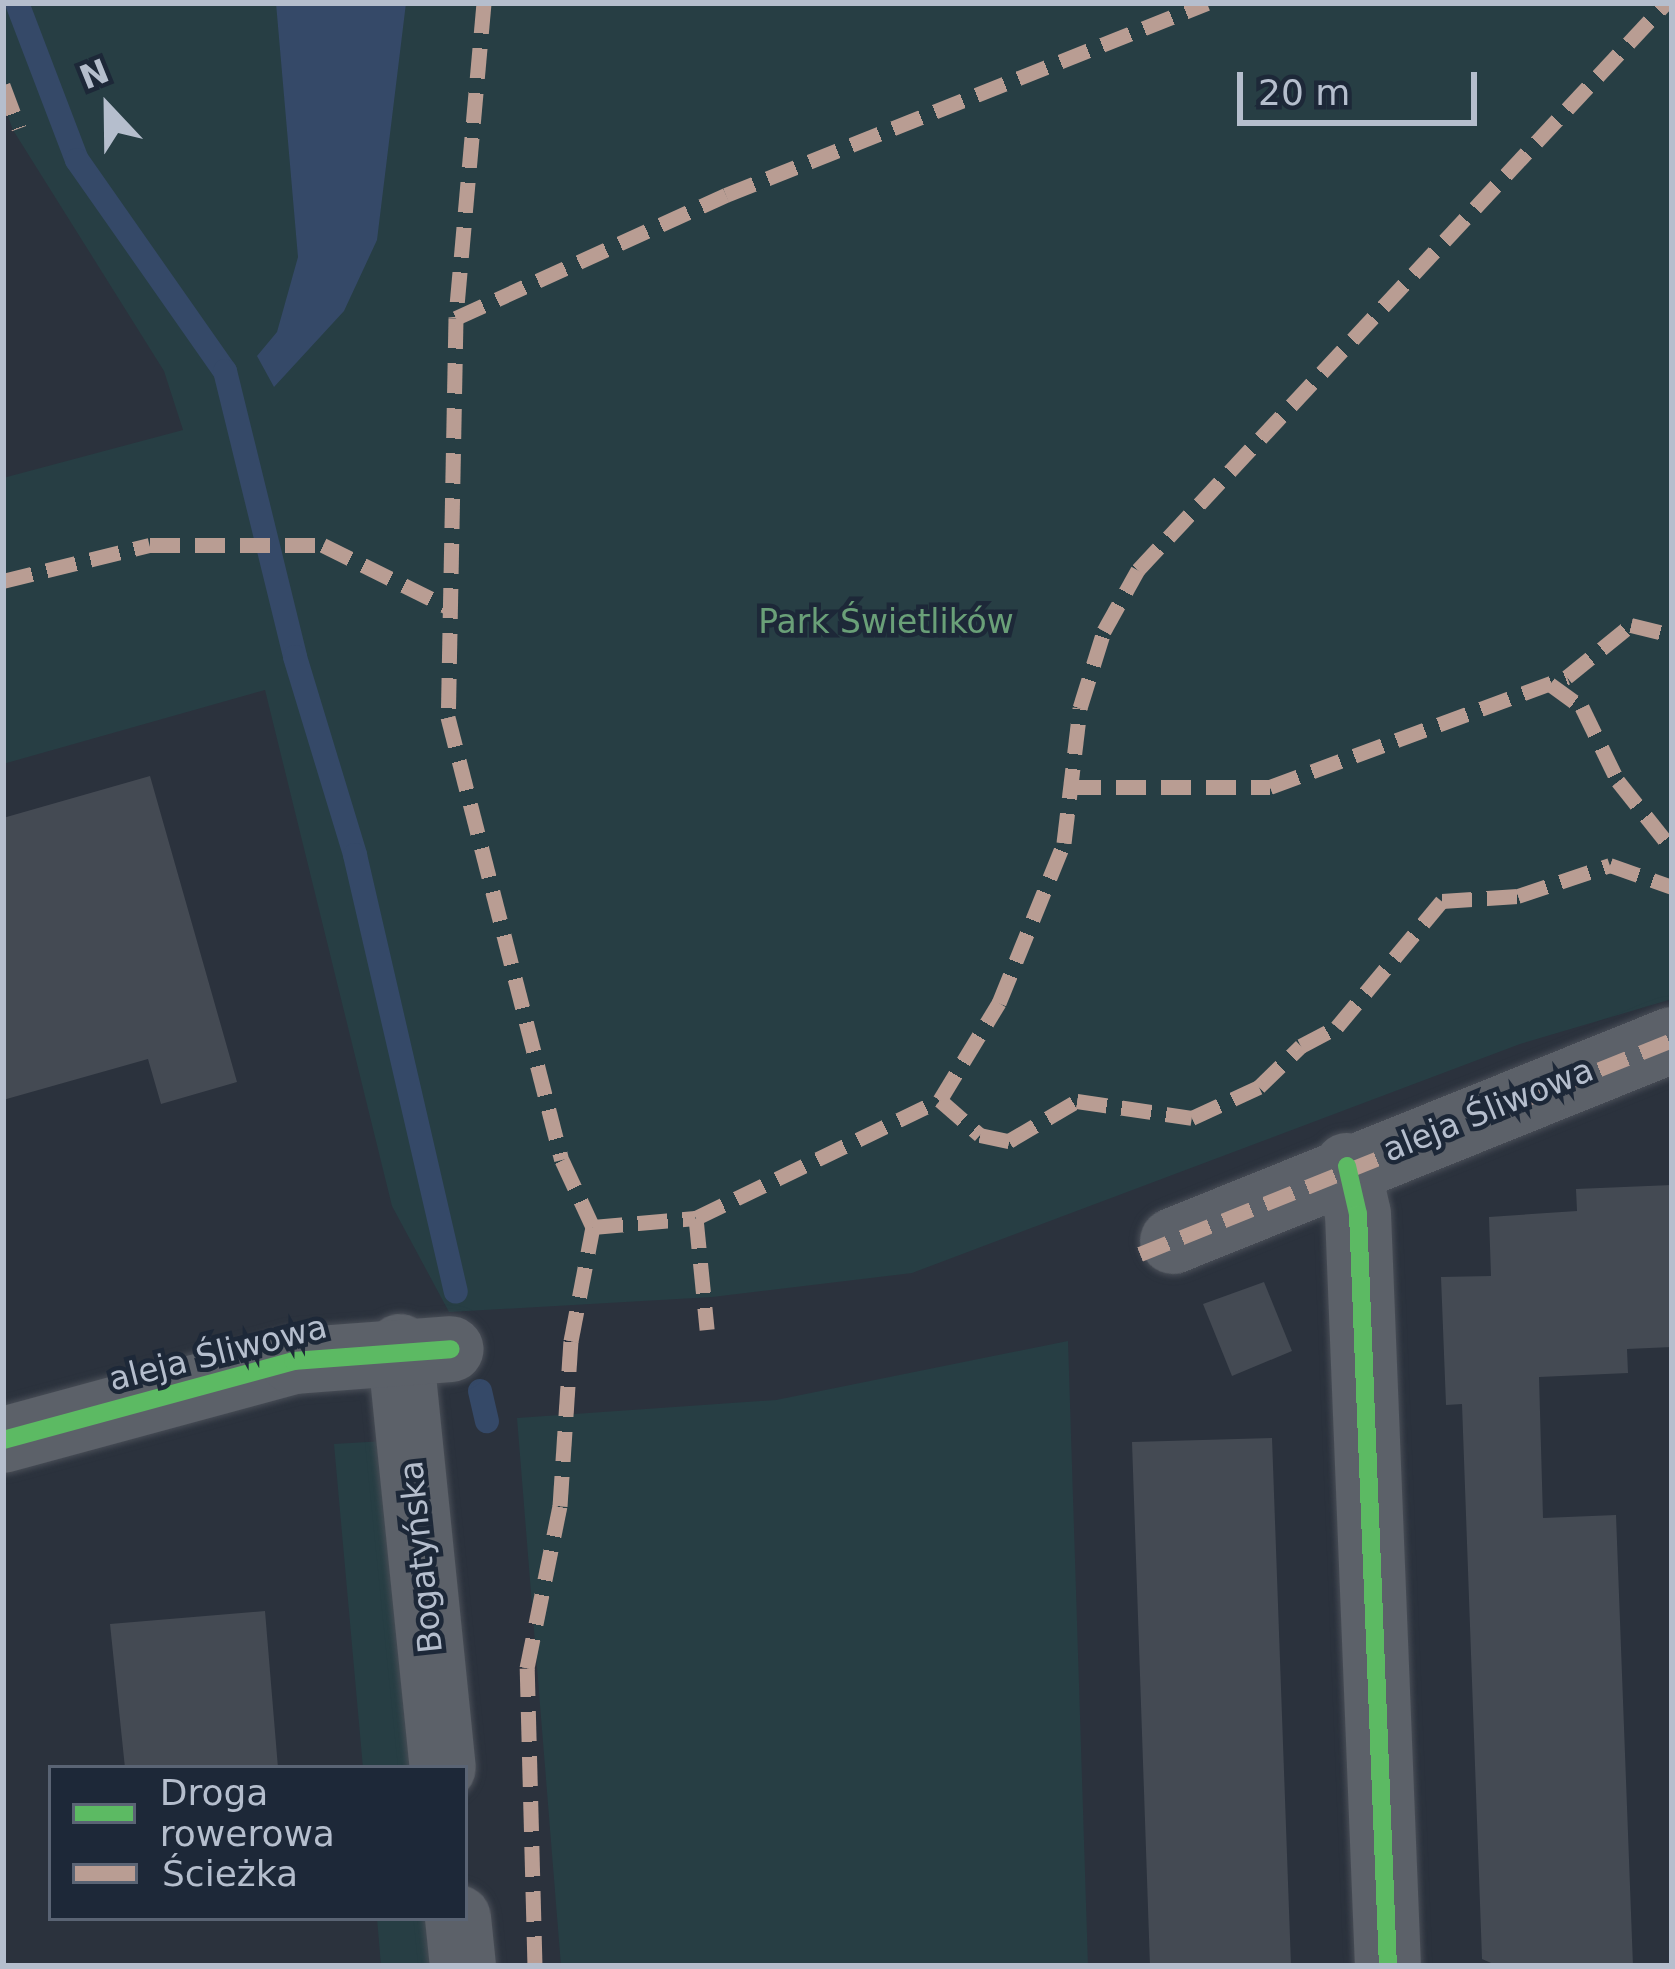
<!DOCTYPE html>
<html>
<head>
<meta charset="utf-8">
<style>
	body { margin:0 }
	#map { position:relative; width:1675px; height:1969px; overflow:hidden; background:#2b323d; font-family:"DejaVu Sans",sans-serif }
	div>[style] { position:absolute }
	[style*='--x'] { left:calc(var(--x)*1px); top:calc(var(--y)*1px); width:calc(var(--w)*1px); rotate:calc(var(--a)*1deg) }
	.green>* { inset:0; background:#273e44 }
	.water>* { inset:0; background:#354968 }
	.stream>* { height:24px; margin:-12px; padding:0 12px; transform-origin:12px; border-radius:12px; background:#354968 }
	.building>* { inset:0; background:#444a53 }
	.roads { filter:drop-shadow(0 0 3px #494e57) drop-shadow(0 0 3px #494e57) }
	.minor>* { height:66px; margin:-33px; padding:0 33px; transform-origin:33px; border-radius:33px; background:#5c6169 }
	.quiet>* { height:15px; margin-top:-7.5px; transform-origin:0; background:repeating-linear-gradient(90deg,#b99d93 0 30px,transparent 0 45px) }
	.cycleway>* { height:18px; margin:-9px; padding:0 9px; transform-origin:9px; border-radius:9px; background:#5cba63 }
	span { translate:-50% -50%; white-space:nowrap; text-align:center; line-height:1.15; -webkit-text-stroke:9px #1d2838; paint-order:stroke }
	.park-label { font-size:33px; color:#6aa078 }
	.street-label { font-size:33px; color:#b5becd }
	.frame { position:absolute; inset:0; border:6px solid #b5becd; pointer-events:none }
	.legend { position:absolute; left:48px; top:1765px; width:420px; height:156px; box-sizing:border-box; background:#1d2838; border:3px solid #5a6474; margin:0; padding:15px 21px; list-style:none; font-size:36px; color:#b5becd }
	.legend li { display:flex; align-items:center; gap:24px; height:60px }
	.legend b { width:60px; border:3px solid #5a6474 }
	.north { position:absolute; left:48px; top:48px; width:120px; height:120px; -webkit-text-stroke:9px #1d2838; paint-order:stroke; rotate:338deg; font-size:33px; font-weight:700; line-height:48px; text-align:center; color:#b5becd }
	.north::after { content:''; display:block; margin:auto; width:42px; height:54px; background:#b5becd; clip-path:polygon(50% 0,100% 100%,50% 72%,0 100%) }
	.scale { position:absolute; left:1237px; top:72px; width:240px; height:54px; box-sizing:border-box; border:6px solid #b5becd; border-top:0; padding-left:15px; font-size:36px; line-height:42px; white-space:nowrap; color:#b5becd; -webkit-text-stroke:9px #1d2838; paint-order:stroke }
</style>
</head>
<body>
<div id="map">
	<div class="green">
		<i style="clip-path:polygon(3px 3px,1672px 3px,1672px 999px,1520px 1044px,912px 1273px,712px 1297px,449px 1312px,392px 1206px,265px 690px,3px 764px,3px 478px,183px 430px,164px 371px,13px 130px,3px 103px)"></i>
		<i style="clip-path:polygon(1068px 1341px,1088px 1966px,561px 1966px,517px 1418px,776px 1400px)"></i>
		<i style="clip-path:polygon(385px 1441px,414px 1768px,363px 1768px,334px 1444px)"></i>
		<i style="clip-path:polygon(377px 1918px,428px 1918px,432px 1966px,381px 1966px)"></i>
	</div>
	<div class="water">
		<i style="clip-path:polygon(276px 3px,406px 3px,377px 240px,344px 311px,274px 387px,257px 356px,277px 332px,298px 257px)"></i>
	</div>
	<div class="stream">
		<i style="--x:17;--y:3;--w:168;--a:69.1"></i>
		<i style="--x:77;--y:160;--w:258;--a:55"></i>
		<i style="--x:225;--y:371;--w:294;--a:76.2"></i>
		<i style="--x:295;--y:657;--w:207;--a:73.1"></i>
		<i style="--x:355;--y:855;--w:448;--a:77"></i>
		<i style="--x:480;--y:1391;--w:31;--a:77"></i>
	</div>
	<div class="building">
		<i style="clip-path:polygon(150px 776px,237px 1082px,161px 1104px,148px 1059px,3px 1100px,3px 818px)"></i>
		<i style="clip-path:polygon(1672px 1185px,1672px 1347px,1627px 1349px,1628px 1373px,1539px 1377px,1543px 1518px,1616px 1515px,1633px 1966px,1498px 1966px,1482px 1959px,1462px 1404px,1446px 1405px,1441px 1277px,1491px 1276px,1489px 1217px,1577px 1211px,1576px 1189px)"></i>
		<i style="clip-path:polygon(1264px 1282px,1292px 1351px,1232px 1376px,1203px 1304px)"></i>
		<i style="clip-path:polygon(1272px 1438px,1291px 1966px,1150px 1966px,1132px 1442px)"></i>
		<i style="clip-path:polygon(265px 1611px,278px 1768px,125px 1768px,110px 1624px)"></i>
	</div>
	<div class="roads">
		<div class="minor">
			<i style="--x:1347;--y:1166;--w:49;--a:77.1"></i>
			<i style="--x:1358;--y:1214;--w:753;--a:87.72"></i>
			<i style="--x:1173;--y:1241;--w:538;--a:-21.94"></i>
			<i style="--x:400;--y:1347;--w:423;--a:84.2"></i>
			<i style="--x:3;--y:1440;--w:301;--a:-15.2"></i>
			<i style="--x:293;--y:1361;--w:158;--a:-4.3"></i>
			<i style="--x:458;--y:1918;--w:48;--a:84.1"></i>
		</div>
	</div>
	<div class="quiet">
		<i style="--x:484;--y:3;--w:316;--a:95.1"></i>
		<i style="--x:456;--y:318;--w:399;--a:91.1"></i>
		<i style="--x:448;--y:717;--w:457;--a:75.6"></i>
		<i style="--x:562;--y:1160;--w:74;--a:65.2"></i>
		<i style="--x:3;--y:85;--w:46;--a:69.6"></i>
		<i style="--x:456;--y:318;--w:297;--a:-24.5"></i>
		<i style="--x:726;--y:195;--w:518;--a:-21.76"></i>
		<i style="--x:3;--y:581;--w:151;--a:-13.8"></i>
		<i style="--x:150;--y:545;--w:173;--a:0"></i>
		<i style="--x:323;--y:545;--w:140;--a:26.4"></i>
		<i style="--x:1550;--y:684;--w:39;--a:36"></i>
		<i style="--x:1582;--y:707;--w:82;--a:64.1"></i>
		<i style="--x:1618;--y:781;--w:87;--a:51.5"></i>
		<i style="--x:1071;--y:787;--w:199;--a:0"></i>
		<i style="--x:1270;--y:787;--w:317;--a:-20.3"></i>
		<i style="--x:1567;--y:677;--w:82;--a:-39.1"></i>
		<i style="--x:1631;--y:625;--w:42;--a:13.7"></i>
		<i style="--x:940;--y:1100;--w:53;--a:41.2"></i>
		<i style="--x:980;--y:1135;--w:30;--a:12"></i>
		<i style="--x:1009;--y:1141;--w:79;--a:-30.5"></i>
		<i style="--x:1077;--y:1101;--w:116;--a:8.4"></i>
		<i style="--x:1192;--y:1118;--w:74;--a:-24.8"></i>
		<i style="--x:1259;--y:1087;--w:59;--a:-44.3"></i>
		<i style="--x:1301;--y:1046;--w:41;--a:-27.8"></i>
		<i style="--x:1337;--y:1027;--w:164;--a:-50.2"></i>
		<i style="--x:1442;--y:901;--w:76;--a:-3.8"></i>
		<i style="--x:1518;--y:896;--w:97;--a:-18.6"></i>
		<i style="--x:1610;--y:865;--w:66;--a:19.5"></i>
		<i style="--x:696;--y:1218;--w:112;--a:84.3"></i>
		<i style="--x:1140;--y:1254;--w:573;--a:-21.91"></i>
		<i style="--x:535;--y:1966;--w:298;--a:-91.5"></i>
		<i style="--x:527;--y:1668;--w:165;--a:-78.5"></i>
		<i style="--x:560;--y:1506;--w:165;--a:-86.2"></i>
		<i style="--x:571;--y:1341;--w:116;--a:-79.1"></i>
		<i style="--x:593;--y:1227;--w:103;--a:-5"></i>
		<i style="--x:696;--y:1218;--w:271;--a:-25.8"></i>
		<i style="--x:940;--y:1100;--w:114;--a:-58.7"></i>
		<i style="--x:999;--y:1003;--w:173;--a:-67.9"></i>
		<i style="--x:1064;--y:843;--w:136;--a:-83.2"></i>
		<i style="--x:1080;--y:708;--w:81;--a:-72.7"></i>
		<i style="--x:1104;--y:631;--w:70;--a:-60.9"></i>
		<i style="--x:1138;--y:570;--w:775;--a:-47.04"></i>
	</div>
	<div class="cycleway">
		<i style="--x:1347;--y:1166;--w:49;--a:77.1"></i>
		<i style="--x:1358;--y:1214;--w:753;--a:87.72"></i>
		<i style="--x:3;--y:1440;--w:301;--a:-15.2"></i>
		<i style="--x:293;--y:1361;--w:158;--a:-4.3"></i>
	</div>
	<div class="park-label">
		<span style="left:886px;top:622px">Park Świetlików</span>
	</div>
	<div class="street-label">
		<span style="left:1488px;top:1110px;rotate:-22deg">aleja Śliwowa</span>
		<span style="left:218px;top:1353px;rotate:-14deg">aleja Śliwowa</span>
		<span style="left:421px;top:1557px;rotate:-96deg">Bogatyńska</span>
	</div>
	<div class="frame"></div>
	<ul class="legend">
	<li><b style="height:15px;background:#5cba63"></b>Droga rowerowa</li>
	<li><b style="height:15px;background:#b99d93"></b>Ścieżka</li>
	</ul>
	<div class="north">N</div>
	<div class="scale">20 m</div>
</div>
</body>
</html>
